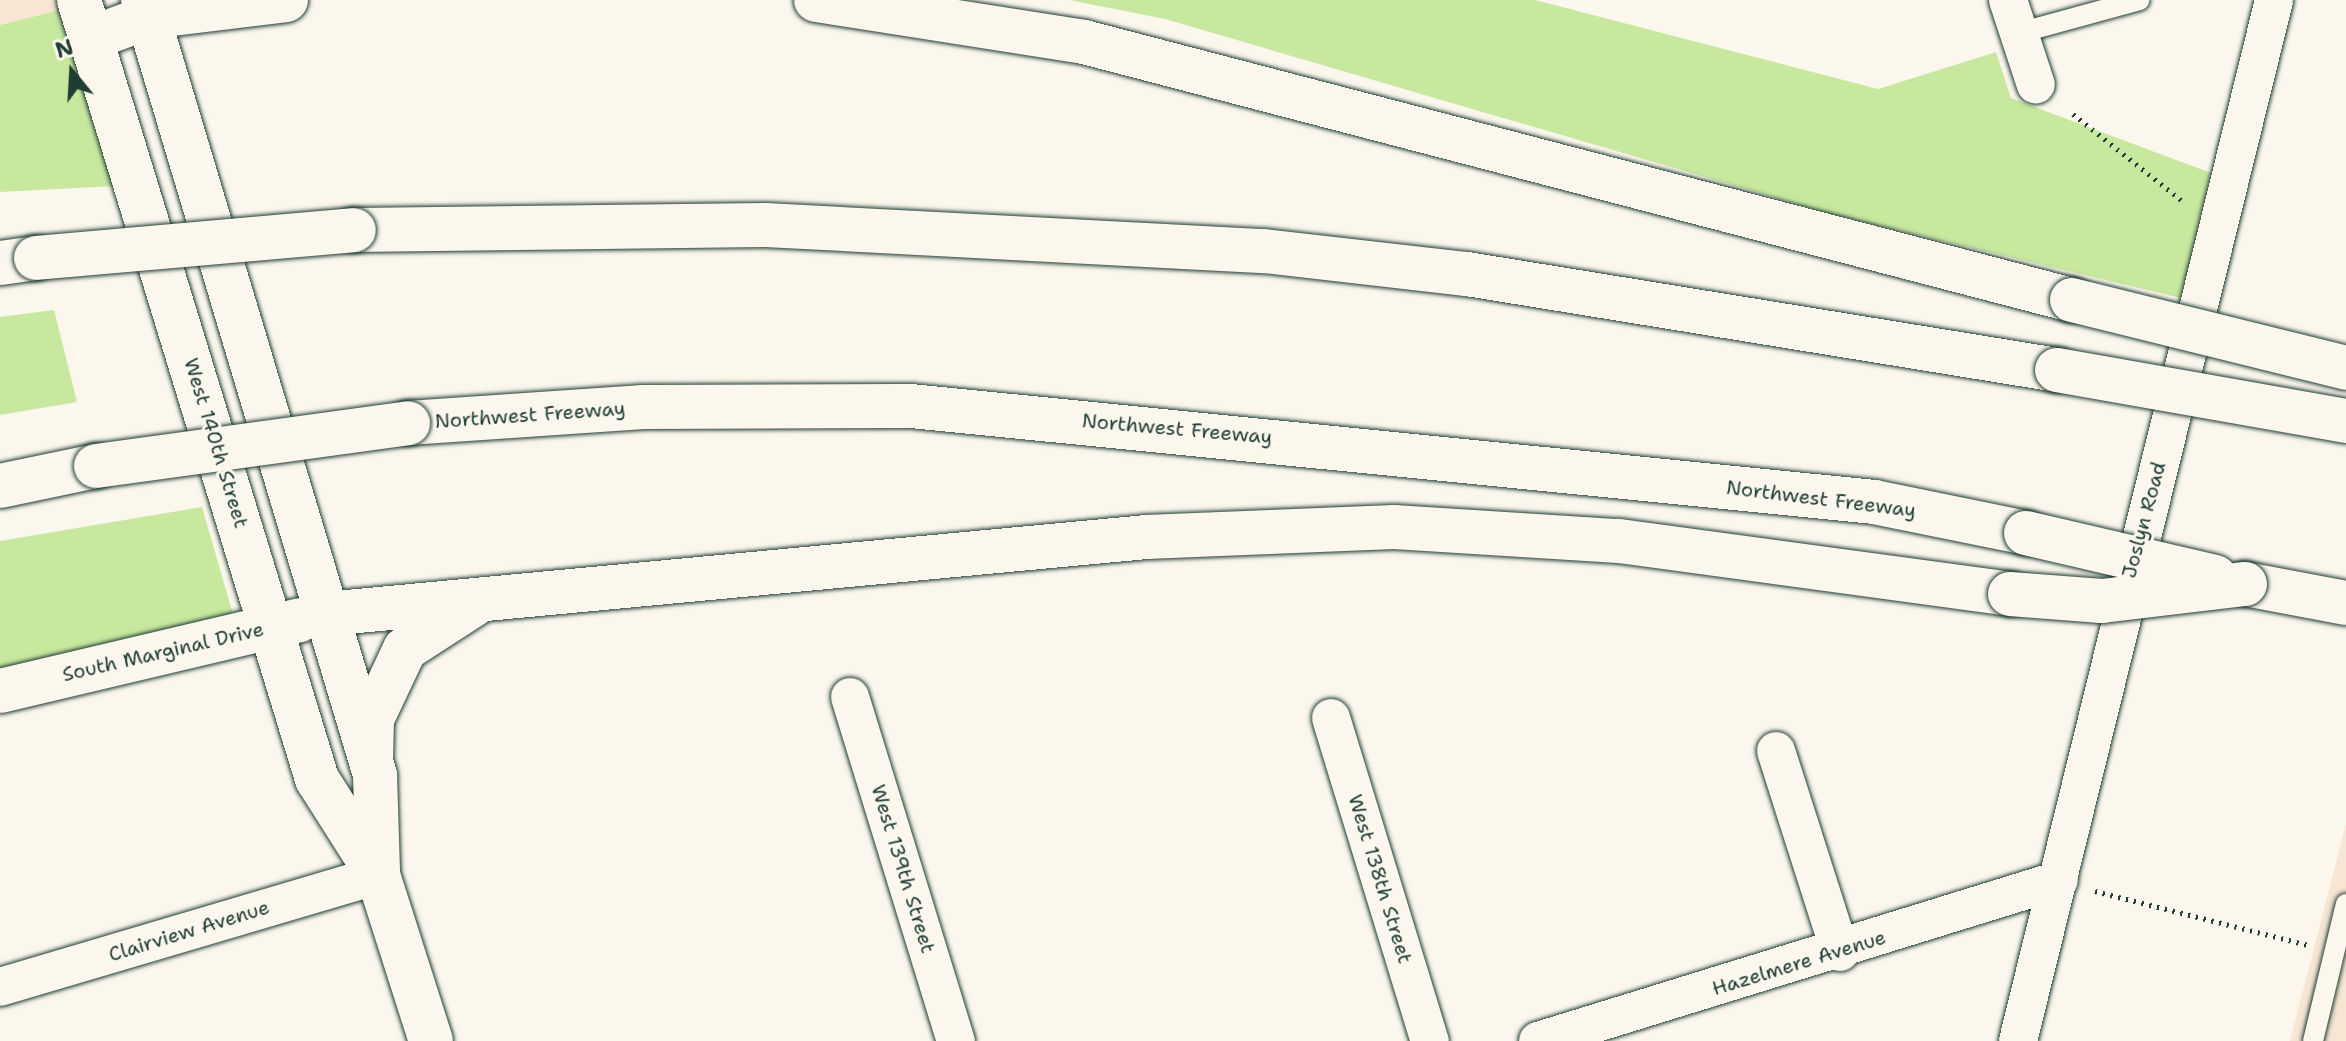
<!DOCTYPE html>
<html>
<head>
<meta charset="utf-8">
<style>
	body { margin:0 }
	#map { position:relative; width:2346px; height:1041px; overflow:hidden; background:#fbf7ec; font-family:"Shantell Sans",sans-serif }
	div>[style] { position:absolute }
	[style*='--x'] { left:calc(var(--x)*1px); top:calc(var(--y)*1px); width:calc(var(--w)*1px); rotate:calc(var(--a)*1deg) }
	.built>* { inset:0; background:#f6e6d3 }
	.green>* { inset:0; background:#c8e8a0 }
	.path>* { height:5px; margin-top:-2.5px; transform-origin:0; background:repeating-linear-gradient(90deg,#1f3d34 0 2px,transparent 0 8px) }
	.roads { filter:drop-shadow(0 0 2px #1f3d34) drop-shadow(0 0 2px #1f3d34) }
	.service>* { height:20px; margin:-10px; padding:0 10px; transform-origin:10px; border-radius:10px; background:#fbf7ec }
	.minor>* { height:38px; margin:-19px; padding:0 19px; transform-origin:19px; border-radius:19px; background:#fbf7ec }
	.secondary>* { height:44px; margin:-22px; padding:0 22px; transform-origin:22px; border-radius:22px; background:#fbf7ec }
	.motorway>* { height:44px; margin:-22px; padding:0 22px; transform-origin:22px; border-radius:22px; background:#fbf7ec }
	.bridges { filter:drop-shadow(0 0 2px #1f3d34) drop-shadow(0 0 2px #1f3d34) }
	.motorway-bridge>* { height:44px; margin:-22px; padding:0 22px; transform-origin:22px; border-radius:22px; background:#fbf7ec }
	span { translate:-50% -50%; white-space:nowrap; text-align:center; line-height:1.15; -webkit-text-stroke:6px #fbf7ec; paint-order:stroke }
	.street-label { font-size:20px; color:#1f3d34 }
	.north { position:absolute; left:32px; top:32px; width:80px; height:80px; -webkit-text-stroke:6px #fbf7ec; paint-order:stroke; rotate:342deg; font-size:22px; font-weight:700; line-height:32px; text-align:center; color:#1f3d34 }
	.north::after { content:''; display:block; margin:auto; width:28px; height:36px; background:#1f3d34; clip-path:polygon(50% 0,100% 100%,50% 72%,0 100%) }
</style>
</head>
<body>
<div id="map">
	<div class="built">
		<i style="clip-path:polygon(0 0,65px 0,68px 8px,0 25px)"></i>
		<i style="clip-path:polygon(2346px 824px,2346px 1041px,2290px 1041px)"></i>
	</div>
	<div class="green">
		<i style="clip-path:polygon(1069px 0,1535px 0,1878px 89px,1996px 52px,2011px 98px,2211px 173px,2181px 298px,1838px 216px,1165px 19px)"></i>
		<i style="clip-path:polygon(68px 8px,116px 186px,0 192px,0 25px)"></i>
		<i style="clip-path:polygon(54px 310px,77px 402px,0 415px,0 317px)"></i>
		<i style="clip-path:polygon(202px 507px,233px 614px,0 668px,0 541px)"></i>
	</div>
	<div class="path">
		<i style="--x:2073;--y:114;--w:138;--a:38.5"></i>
		<i style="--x:2095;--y:891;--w:220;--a:14.2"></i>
	</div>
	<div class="roads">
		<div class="service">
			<i style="--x:2019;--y:33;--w:125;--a:-15.3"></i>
			<i style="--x:2313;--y:1041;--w:141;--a:-76.5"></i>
		</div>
		<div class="minor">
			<i style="--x:2008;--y:0;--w:89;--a:71.8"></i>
			<i style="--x:850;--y:697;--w:360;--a:72.9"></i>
			<i style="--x:1331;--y:718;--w:338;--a:73"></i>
			<i style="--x:1776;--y:751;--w:211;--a:72.3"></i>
			<i style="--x:0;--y:987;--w:394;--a:-16.5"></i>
			<i style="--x:1538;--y:1041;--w:545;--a:-17.17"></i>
			<i style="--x:2018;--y:1041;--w:1072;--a:-76.18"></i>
		</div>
		<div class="secondary">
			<i style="--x:79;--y:0;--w:815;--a:73.01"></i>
			<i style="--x:317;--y:779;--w:114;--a:57.6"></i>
			<i style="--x:378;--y:875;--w:174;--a:72.3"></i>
			<i style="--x:143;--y:0;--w:809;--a:73.33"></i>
			<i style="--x:375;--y:775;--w:97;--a:88.2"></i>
			<i style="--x:0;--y:691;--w:308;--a:-13.3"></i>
		</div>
		<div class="motorway">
			<i style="--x:816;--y:0;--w:271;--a:8.9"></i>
			<i style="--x:1084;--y:42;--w:1021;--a:14.64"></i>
			<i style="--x:89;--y:39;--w:63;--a:-20.4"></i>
			<i style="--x:148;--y:17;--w:139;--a:-7"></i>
			<i style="--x:354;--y:230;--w:411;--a:-0.7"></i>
			<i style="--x:765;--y:225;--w:500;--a:3"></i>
			<i style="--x:1264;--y:251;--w:204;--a:6.5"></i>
			<i style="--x:1467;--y:274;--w:598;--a:9.24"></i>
			<i style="--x:0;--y:263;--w:36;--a:-8"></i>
			<i style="--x:408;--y:423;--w:236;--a:-3.9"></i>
			<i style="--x:643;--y:407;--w:268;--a:-0.2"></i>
			<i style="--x:911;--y:406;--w:968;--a:5.69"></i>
			<i style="--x:1874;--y:502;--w:155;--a:11.5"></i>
			<i style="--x:0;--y:486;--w:98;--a:-11.8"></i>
			<i style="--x:2245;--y:584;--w:103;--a:10.7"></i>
			<i style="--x:326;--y:614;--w:824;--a:-5.36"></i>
			<i style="--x:1146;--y:537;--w:248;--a:-2.3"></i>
			<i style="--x:1394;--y:527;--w:225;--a:3.6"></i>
			<i style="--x:1619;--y:541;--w:395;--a:7.7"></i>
			<i style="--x:371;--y:761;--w:42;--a:-88.6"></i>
			<i style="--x:372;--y:719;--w:77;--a:-64.8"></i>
			<i style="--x:405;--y:649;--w:81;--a:-32.9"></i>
		</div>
	</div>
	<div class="bridges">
		<div class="motorway-bridge">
			<i style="--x:36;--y:258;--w:319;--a:-5"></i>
			<i style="--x:2072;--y:300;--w:282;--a:13.9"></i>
			<i style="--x:2057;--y:370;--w:293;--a:10"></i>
			<i style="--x:96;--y:466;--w:315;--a:-7.8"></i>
			<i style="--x:2026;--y:533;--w:194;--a:13.1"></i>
			<i style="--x:2010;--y:594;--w:92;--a:4.4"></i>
			<i style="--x:2102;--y:601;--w:144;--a:-6.8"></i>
		</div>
	</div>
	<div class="street-label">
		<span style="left:530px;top:415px;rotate:-4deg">Northwest Freeway</span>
		<span style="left:1177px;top:429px;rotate:5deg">Northwest Freeway</span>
		<span style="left:216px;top:443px;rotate:73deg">West 140th Street</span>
		<span style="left:1821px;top:499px;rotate:7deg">Northwest Freeway</span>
		<span style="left:2144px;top:520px;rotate:-75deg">Joslyn Road</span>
		<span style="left:163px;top:652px;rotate:-13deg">South Marginal Drive</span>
		<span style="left:903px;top:869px;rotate:73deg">West 139th Street</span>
		<span style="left:1380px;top:879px;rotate:73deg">West 138th Street</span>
		<span style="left:189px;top:931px;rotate:-17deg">Clairview Avenue</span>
		<span style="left:1799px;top:963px;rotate:-17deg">Hazelmere Avenue</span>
	</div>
	<div class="north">N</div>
</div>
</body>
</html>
